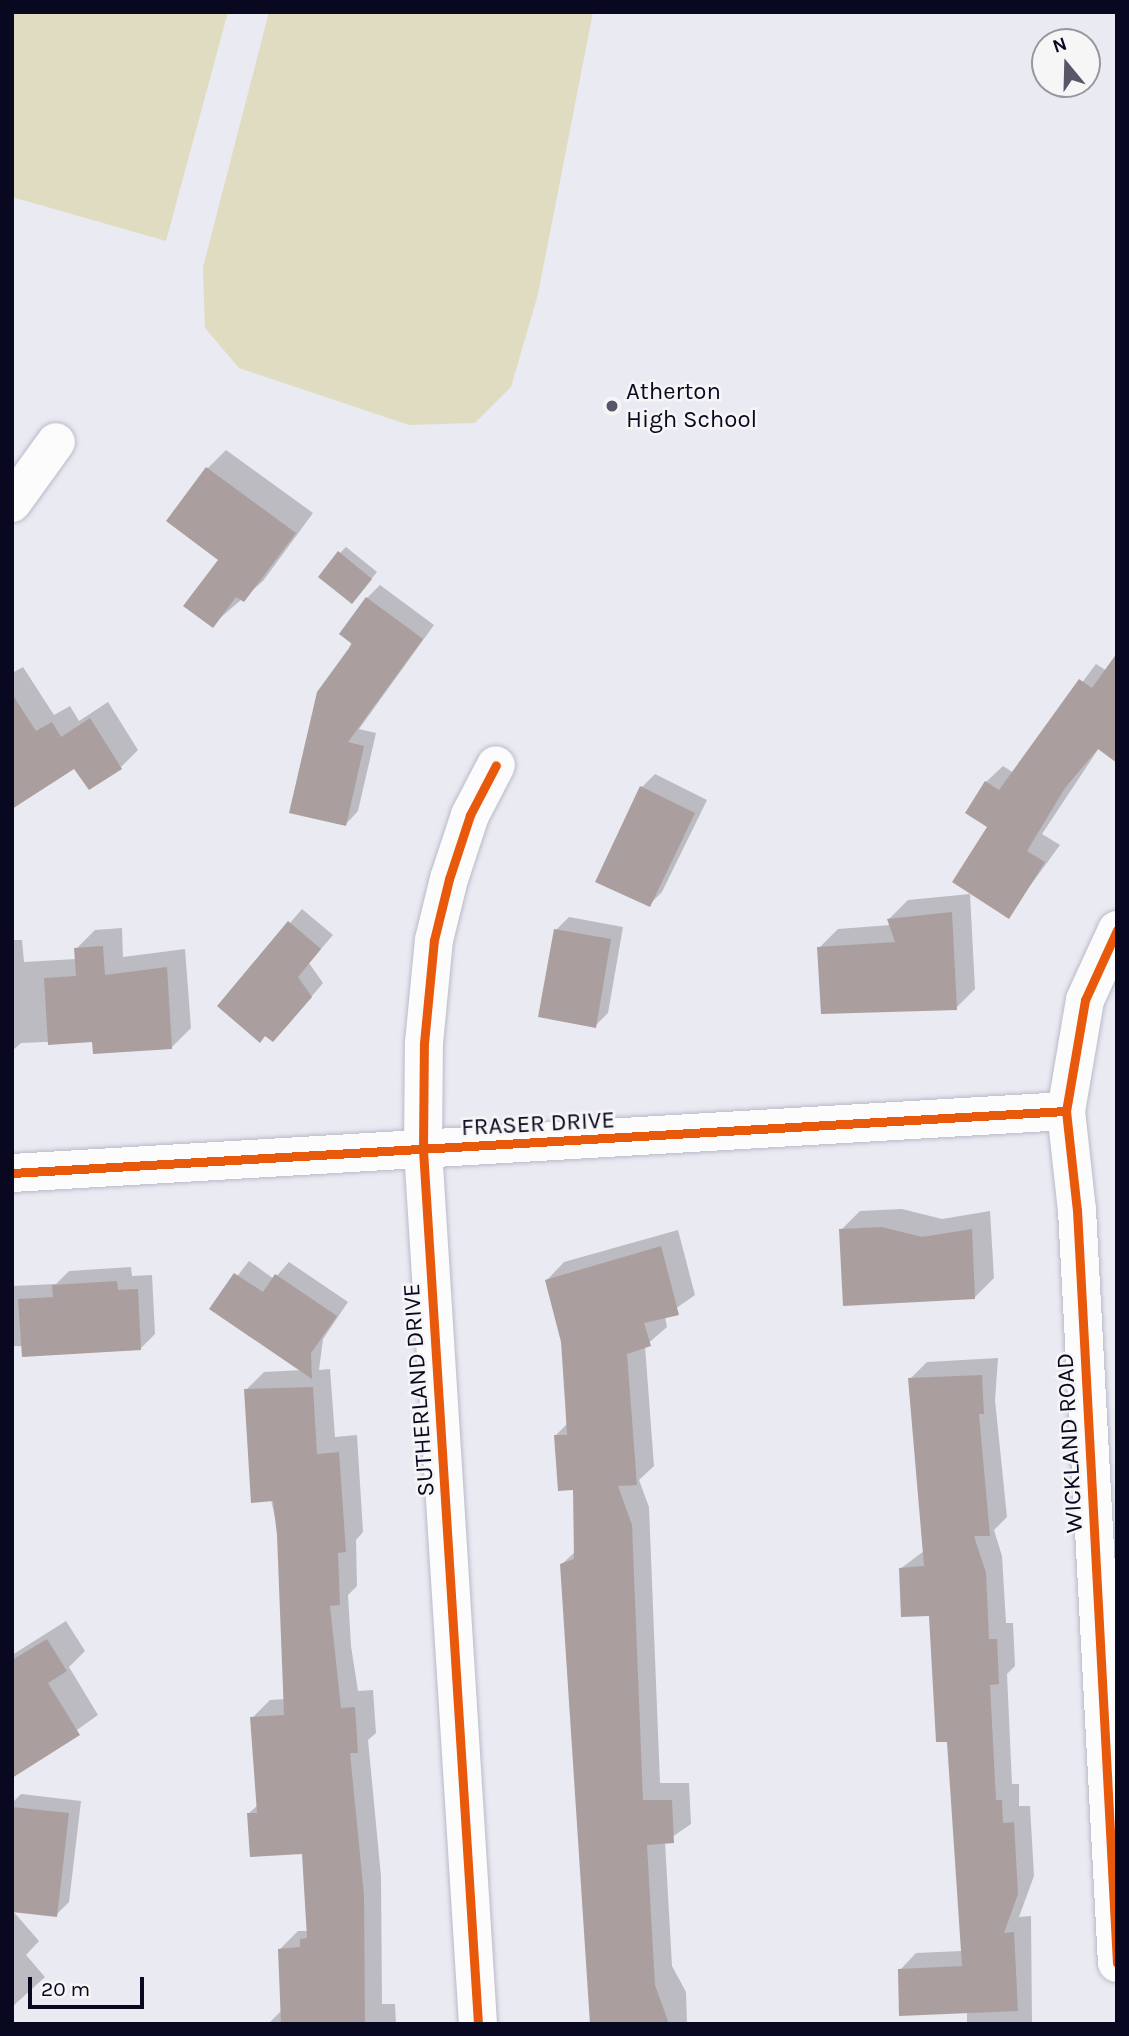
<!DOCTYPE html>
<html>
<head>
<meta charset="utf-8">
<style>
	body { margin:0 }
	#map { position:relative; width:1129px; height:2036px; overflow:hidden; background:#eaeaf2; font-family:Karla,sans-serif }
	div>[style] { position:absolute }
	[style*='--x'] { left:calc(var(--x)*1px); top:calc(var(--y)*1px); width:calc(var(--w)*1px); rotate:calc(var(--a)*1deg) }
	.green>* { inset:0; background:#e0dcc2 }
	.shadow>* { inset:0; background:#0003 }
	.building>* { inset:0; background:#aa9f9e }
	.roads { filter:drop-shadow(0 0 2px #b9baca) drop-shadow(0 0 2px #b9baca) }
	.minor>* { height:38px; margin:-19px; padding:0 19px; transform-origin:19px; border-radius:19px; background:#fcfcfd }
	.cycleway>* { height:9px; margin:-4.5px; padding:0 4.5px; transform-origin:4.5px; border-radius:4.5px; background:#e8590c }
	.dots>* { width:19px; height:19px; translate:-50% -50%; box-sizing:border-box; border:4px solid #f6f6f6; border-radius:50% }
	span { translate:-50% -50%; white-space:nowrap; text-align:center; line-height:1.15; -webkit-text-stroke:5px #f6f6f6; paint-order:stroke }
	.poi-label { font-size:24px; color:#090821 }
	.left { translate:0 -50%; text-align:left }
	.street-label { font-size:24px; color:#090821 }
	.frame { position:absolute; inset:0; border:14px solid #090821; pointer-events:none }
	.north { position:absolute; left:1031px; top:28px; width:70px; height:70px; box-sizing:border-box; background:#f6f6f6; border:2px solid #9797a1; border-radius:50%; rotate:341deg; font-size:19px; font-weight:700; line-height:28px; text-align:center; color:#090821 }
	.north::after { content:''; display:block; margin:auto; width:24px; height:32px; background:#58576a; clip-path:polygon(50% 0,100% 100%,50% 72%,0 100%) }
	.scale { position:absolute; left:28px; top:1977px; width:116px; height:32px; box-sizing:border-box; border:4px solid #090821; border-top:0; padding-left:9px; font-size:21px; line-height:24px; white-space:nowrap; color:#090821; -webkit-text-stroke:5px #f6f6f6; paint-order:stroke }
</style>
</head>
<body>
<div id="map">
	<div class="green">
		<i style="clip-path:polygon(12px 12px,228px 12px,166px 241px,12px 197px)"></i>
		<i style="clip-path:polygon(269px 12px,593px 12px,538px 294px,511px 387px,475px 423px,409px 425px,239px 368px,205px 328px,203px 267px)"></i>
	</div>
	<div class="shadow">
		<i style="clip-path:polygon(226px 450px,313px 513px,263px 581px,212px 625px,220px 559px,207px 469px)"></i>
		<i style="clip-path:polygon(346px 547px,377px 572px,358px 596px,340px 553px)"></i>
		<i style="clip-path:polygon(380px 585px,434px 625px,359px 729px,376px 733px,358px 811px,346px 824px,291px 812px,367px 598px)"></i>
		<i style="clip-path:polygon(1096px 664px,1107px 671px,1099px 748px,1042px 834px,1060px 845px,1008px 916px,986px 782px,1003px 766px,1014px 773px)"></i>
		<i style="clip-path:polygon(23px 667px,54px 715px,70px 706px,79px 721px,108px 702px,138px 750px,121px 767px,74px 767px,12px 807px,12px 673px)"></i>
		<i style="clip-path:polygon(655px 774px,707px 800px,662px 892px,649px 905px,642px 787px)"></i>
		<i style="clip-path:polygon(970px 894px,975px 989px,956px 1008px,819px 948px,838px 929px,891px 925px,889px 919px,908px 900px)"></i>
		<i style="clip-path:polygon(302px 909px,333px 935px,309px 963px,323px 983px,286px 1027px,219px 1006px)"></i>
		<i style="clip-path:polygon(569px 917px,623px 927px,608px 1013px,595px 1026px,556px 930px)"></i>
		<i style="clip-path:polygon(122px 928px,123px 957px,185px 949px,191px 1028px,172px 1047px,94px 1040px,21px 1043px,12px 1051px,12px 940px,22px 940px,24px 962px,76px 959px,76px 949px,95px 930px)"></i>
		<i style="clip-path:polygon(902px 1209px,942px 1219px,990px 1211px,994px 1278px,975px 1297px,841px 1230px,860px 1211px)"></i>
		<i style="clip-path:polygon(678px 1230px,695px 1295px,665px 1316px,667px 1327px,645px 1346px,654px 1466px,639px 1480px,649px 1507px,660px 1783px,689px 1783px,691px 1824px,665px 1842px,672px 1966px,686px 1992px,687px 2024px,591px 2024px,562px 1564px,576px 1551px,574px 1488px,555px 1436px,568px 1423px,563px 1342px,547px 1280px,564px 1262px)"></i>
		<i style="clip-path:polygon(249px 1261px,274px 1279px,289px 1262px,348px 1302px,323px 1339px,319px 1370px,330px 1369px,335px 1437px,357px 1435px,363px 1532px,356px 1540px,357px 1586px,348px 1595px,351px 1646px,358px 1691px,373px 1690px,376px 1733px,368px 1740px,381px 1876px,382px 2004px,395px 2004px,396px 2024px,268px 2024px,282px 2010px,280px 1949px,298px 1931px,308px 1931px,304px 1852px,249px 1813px,258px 1805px,252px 1718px,270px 1700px,285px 1699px,279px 1535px,246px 1390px,264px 1372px,303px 1370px,212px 1309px)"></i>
		<i style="clip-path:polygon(131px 1267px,132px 1276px,152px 1275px,155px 1334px,141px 1348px,12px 1346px,12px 1286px,56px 1284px,69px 1271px)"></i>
		<i style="clip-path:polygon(998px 1358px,995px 1400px,1007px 1517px,994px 1530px,1002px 1556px,1006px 1623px,1013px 1623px,1015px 1666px,1007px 1674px,1012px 1784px,1019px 1784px,1019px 1806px,1030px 1806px,1034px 1876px,1019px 1917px,1031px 1916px,1032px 2024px,967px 2024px,967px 2011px,900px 1970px,916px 1953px,962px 1951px,949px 1740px,930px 1614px,900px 1569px,924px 1551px,910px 1379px,927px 1362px)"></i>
		<i style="clip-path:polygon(66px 1621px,85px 1651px,69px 1667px,98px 1715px,12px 1776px,12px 1655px)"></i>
		<i style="clip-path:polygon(21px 1794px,81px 1801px,69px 1902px,56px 1915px,12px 1910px,12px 1803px)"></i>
		<i style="clip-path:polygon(12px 1910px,39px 1941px,26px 1955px,45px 1977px,12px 2007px)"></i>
	</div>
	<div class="building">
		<i style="clip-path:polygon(206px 467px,296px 533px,244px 602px,236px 597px,213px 628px,183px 606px,218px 560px,166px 521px)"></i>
		<i style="clip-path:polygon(338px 551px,372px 579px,352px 604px,318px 577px)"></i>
		<i style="clip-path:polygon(366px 597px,423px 639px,348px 742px,364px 746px,346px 826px,289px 813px,317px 692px,352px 644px,339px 634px)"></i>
		<i style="clip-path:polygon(1117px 653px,1117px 763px,1098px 749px,1065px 788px,1027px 851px,1045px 862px,1009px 919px,952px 882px,987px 827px,965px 813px,985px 781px,999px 790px,1079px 679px,1092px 688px)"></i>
		<i style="clip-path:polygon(12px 694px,36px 731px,52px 722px,61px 737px,90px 718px,122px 769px,89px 790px,74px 769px,12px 809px)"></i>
		<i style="clip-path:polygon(640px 786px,695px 813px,650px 907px,595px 882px)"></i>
		<i style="clip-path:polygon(952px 912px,957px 1010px,821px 1014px,817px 947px,895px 942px,887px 919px)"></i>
		<i style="clip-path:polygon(288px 921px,321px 949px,298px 977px,312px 997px,273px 1042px,265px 1036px,260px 1043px,217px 1006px)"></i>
		<i style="clip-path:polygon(554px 929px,611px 939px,596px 1028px,538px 1017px)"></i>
		<i style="clip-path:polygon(103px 946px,105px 975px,167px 967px,172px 1049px,93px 1054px,92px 1042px,48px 1045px,44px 978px,76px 976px,74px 948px)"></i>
		<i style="clip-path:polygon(882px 1227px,922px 1237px,972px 1229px,975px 1299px,843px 1306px,839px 1229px)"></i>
		<i style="clip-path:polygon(661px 1246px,679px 1315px,644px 1323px,651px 1346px,627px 1354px,637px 1485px,618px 1486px,632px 1525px,643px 1800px,672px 1800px,674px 1843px,647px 1845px,655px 1985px,669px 2024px,590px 2024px,560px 1564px,574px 1559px,573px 1490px,558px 1491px,554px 1435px,567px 1435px,565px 1402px,561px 1342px,545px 1280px)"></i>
		<i style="clip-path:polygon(234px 1273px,263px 1292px,275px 1274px,337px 1316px,311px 1353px,312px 1379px,209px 1309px)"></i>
		<i style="clip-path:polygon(117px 1281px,118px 1290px,138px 1289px,141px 1350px,22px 1357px,18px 1299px,53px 1297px,52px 1285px)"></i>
		<i style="clip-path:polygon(982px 1375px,984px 1414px,979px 1414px,990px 1536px,974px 1536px,986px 1573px,989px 1639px,997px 1639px,999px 1684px,990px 1685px,996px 1800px,1002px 1800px,1003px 1823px,1014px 1822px,1018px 1894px,1004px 1933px,1014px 1932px,1018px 2011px,899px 2016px,898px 1969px,962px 1966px,947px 1742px,936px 1742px,929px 1616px,901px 1617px,899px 1568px,924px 1566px,908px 1378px)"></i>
		<i style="clip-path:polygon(313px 1387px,317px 1454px,339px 1452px,346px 1552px,338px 1553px,340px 1605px,330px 1606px,341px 1708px,355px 1707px,358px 1753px,350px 1753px,364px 1895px,365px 2024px,281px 2024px,278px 1949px,300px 1947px,300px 1939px,307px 1938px,302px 1854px,250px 1857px,247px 1813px,257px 1813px,250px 1717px,284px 1715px,277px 1535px,273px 1501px,251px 1503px,244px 1389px)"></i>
		<i style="clip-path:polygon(47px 1639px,67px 1671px,48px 1683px,80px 1735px,12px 1778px,12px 1660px)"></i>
		<i style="clip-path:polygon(12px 1807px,69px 1813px,57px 1917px,12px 1912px)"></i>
	</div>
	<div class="roads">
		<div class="minor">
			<i style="--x:12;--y:503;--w:75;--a:-54.2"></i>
			<i style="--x:1117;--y:930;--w:77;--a:114.6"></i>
			<i style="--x:1085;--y:1000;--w:113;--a:99.7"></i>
			<i style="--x:1066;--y:1111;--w:100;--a:83.7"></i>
			<i style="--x:1077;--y:1210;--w:754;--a:86.96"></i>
			<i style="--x:12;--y:1173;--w:1056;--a:-3.37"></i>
			<i style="--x:478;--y:2024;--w:877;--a:-93.6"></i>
			<i style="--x:423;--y:1149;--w:106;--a:-89.5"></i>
			<i style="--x:424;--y:1043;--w:103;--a:-84.5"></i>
			<i style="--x:434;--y:940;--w:63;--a:-76.2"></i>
			<i style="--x:449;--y:879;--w:67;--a:-71.8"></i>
			<i style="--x:470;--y:815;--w:56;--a:-62.5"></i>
		</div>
	</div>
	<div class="cycleway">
		<i style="--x:1117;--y:930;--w:77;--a:114.6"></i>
		<i style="--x:1085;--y:1000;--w:113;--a:99.7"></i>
		<i style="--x:1066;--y:1111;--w:100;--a:83.7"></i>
		<i style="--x:1077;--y:1210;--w:754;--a:86.96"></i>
		<i style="--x:12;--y:1173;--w:1056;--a:-3.37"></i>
		<i style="--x:478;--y:2024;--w:877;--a:-93.6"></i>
		<i style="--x:423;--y:1149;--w:106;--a:-89.5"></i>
		<i style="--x:424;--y:1043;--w:103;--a:-84.5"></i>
		<i style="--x:434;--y:940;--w:63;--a:-76.2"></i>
		<i style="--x:449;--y:879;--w:67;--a:-71.8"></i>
		<i style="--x:470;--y:815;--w:56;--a:-62.5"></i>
	</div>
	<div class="dots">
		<i style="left:612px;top:406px;background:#58576a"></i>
	</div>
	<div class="poi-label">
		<span class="left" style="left:626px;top:406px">Atherton<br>High School</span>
	</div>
	<div class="street-label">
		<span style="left:538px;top:1124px;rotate:-3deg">FRASER DRIVE</span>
		<span style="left:419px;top:1390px;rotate:-94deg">SUTHERLAND DRIVE</span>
		<span style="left:1070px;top:1443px;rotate:-93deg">WICKLAND ROAD</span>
	</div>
	<div class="frame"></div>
	<div class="north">N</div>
	<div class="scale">20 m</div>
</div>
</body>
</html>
